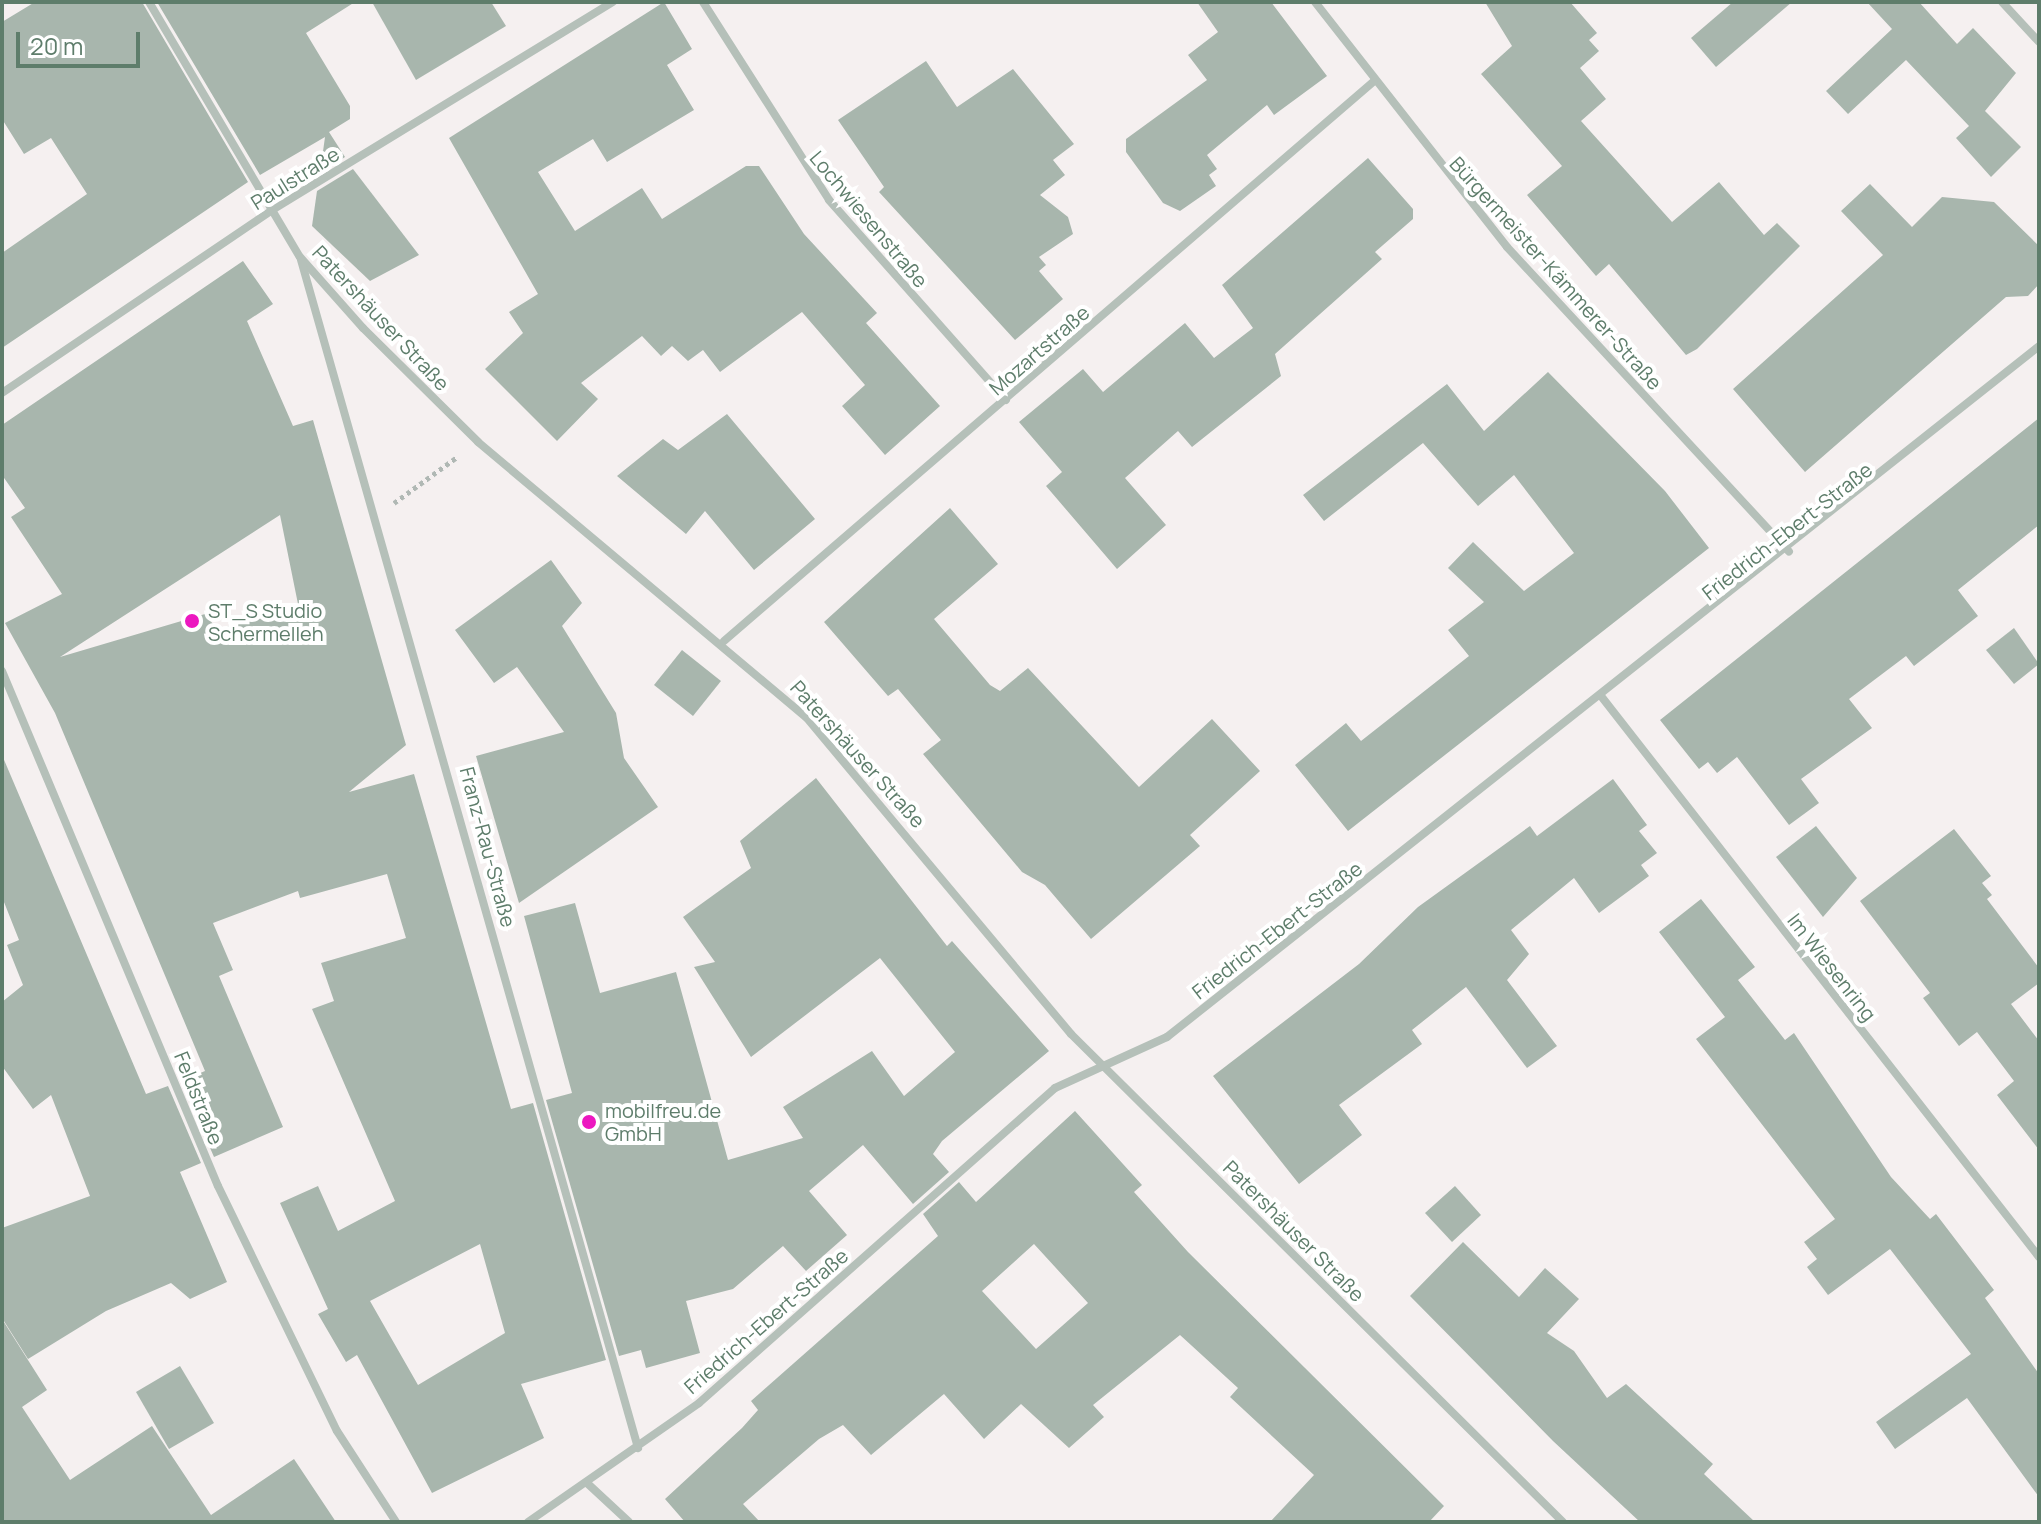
<!DOCTYPE html>
<html>
<head>
<meta charset="utf-8">
<style>
	body { margin:0 }
	#map { position:relative; width:2041px; height:1524px; overflow:hidden; background:#f5f0f0; font-family:Manrope,sans-serif }
	div>[style] { position:absolute }
	[style*='--x'] { left:calc(var(--x)*1px); top:calc(var(--y)*1px); width:calc(var(--w)*1px); rotate:calc(var(--a)*1deg) }
	.building>* { inset:0; background:#a8b6ad }
	.path>* { height:5px; margin-top:-2.5px; transform-origin:0; background:repeating-linear-gradient(90deg,#b0b8b4 0 4px,transparent 0 8px) }
	.minor>* { height:8px; margin:-4px; padding:0 4px; transform-origin:4px; border-radius:4px; background:#b5c0b9 }
	.dots>* { width:22px; height:22px; translate:-50% -50%; box-sizing:border-box; border:4px solid #fff; border-radius:50% }
	span { translate:-50% -50%; white-space:nowrap; text-align:center; line-height:1.15; -webkit-text-stroke:8px #fff; paint-order:stroke }
	.street-label { font-size:20px; color:#5e7d6b }
	.poi-label { font-size:20px; color:#5e7d6b }
	.left { translate:0 -50%; text-align:left }
	.frame { position:absolute; inset:0; border:4px solid #5e7d6b; pointer-events:none }
	.scale { position:absolute; left:16px; top:32px; width:124px; height:36px; box-sizing:border-box; border:4px solid #5e7d6b; border-top:0; padding-left:10px; font-size:24px; line-height:28px; white-space:nowrap; color:#5e7d6b; -webkit-text-stroke:6px #fff; paint-order:stroke }
</style>
</head>
<body>
<div id="map">
	<div class="building">
		<i style="clip-path:polygon(35px 2px,142px 2px,248px 182px,2px 348px,2px 253px,87px 194px,51px 138px,24px 154px,2px 119px,2px 22px)"></i>
		<i style="clip-path:polygon(157px 2px,355px 2px,306px 33px,350px 106px,350px 119px,329px 132px,345px 157px,320px 173px,325px 137px,260px 175px)"></i>
		<i style="clip-path:polygon(372px 2px,491px 2px,506px 26px,416px 80px)"></i>
		<i style="clip-path:polygon(664px 2px,692px 49px,667px 65px,694px 110px,607px 162px,593px 139px,538px 172px,575px 231px,642px 188px,662px 219px,746px 166px,759px 166px,804px 234px,877px 313px,866px 323px,940px 406px,885px 455px,842px 406px,865px 385px,802px 312px,720px 372px,703px 350px,688px 361px,672px 346px,661px 356px,642px 336px,581px 383px,598px 399px,557px 441px,485px 369px,523px 333px,509px 312px,538px 294px,449px 138px)"></i>
		<i style="clip-path:polygon(1197px 2px,1271px 2px,1327px 76px,1274px 115px,1267px 105px,1207px 155px,1217px 169px,1209px 175px,1216px 186px,1180px 211px,1163px 203px,1126px 152px,1126px 139px,1207px 80px,1188px 55px,1218px 32px)"></i>
		<i style="clip-path:polygon(1485px 2px,1570px 2px,1597px 33px,1589px 40px,1599px 51px,1580px 68px,1606px 99px,1581px 121px,1672px 222px,1719px 182px,1764px 235px,1777px 223px,1800px 246px,1697px 349px,1686px 355px,1609px 264px,1596px 276px,1527px 195px,1562px 166px,1481px 74px,1512px 46px)"></i>
		<i style="clip-path:polygon(1733px 2px,1792px 2px,1716px 67px,1691px 38px)"></i>
		<i style="clip-path:polygon(1867px 2px,1919px 2px,1957px 44px,1973px 28px,2016px 73px,1985px 111px,2021px 147px,1991px 177px,1956px 138px,1969px 126px,1906px 60px,1848px 114px,1826px 91px,1892px 29px)"></i>
		<i style="clip-path:polygon(926px 61px,957px 107px,1013px 69px,1074px 144px,1053px 160px,1065px 175px,1040px 195px,1068px 217px,1073px 234px,1039px 257px,1046px 265px,1039px 271px,1063px 299px,1015px 340px,879px 192px,884px 187px,838px 120px)"></i>
		<i style="clip-path:polygon(1368px 158px,1413px 209px,1413px 219px,1375px 252px,1382px 259px,1275px 354px,1281px 376px,1192px 447px,1178px 431px,1125px 478px,1166px 525px,1117px 569px,1046px 486px,1062px 472px,1019px 422px,1083px 369px,1103px 392px,1185px 323px,1214px 358px,1253px 328px,1222px 285px)"></i>
		<i style="clip-path:polygon(353px 169px,419px 255px,370px 281px,312px 226px,317px 191px)"></i>
		<i style="clip-path:polygon(1870px 184px,1912px 227px,1942px 197px,1994px 202px,2039px 246px,2039px 284px,2028px 296px,2006px 297px,1805px 472px,1733px 389px,1883px 255px,1841px 211px)"></i>
		<i style="clip-path:polygon(evenodd,243px 261px,273px 304px,247px 321px,293px 426px,313px 420px,406px 745px,349px 792px,414px 774px,511px 1109px,533px 1103px,606px 1360px,521px 1384px,544px 1438px,432px 1493px,357px 1355px,346px 1362px,318px 1314px,328px 1309px,280px 1203px,318px 1186px,338px 1231px,395px 1201px,312px 1009px,334px 1001px,321px 963px,406px 938px,387px 874px,300px 898px,298px 891px,213px 923px,233px 970px,219px 976px,283px 1127px,214px 1157px,181px 1081px,205px 1071px,55px 713px,5px 623px,62px 594px,11px 517px,25px 508px,2px 475px,2px 425px,243px 261px,280px 515px,299px 609px,217px 629px,205px 614px,60px 657px,280px 515px,243px 261px,480px 1244px,505px 1333px,418px 1385px,370px 1301px,480px 1244px)"></i>
		<i style="clip-path:polygon(1548px 372px,1665px 491px,1709px 548px,1348px 831px,1295px 765px,1346px 723px,1361px 741px,1469px 656px,1448px 630px,1484px 602px,1448px 568px,1473px 542px,1524px 591px,1574px 553px,1514px 475px,1478px 506px,1423px 443px,1324px 521px,1303px 495px,1447px 384px,1484px 431px)"></i>
		<i style="clip-path:polygon(727px 414px,815px 519px,754px 570px,705px 511px,686px 534px,617px 476px,663px 439px,678px 450px)"></i>
		<i style="clip-path:polygon(2039px 418px,2039px 525px,1958px 590px,1978px 616px,1914px 666px,1906px 656px,1849px 699px,1872px 728px,1801px 779px,1819px 803px,1789px 825px,1737px 757px,1717px 773px,1708px 762px,1699px 769px,1660px 720px)"></i>
		<i style="clip-path:polygon(950px 508px,998px 564px,934px 619px,990px 685px,1000px 691px,1028px 668px,1139px 787px,1212px 719px,1260px 771px,1190px 835px,1200px 846px,1091px 939px,1045px 885px,1022px 872px,923px 754px,941px 740px,898px 689px,888px 696px,824px 622px)"></i>
		<i style="clip-path:polygon(551px 560px,582px 603px,562px 626px,616px 713px,624px 758px,658px 807px,519px 903px,476px 756px,564px 732px,517px 667px,494px 683px,455px 630px)"></i>
		<i style="clip-path:polygon(2014px 628px,2039px 664px,2014px 684px,1986px 650px)"></i>
		<i style="clip-path:polygon(682px 650px,721px 681px,693px 716px,654px 685px)"></i>
		<i style="clip-path:polygon(2px 755px,146px 1094px,168px 1086px,201px 1163px,180px 1172px,227px 1282px,190px 1299px,171px 1283px,106px 1311px,28px 1359px,2px 1318px,2px 1228px,90px 1196px,51px 1095px,33px 1109px,2px 1066px,2px 1002px,23px 985px,7px 945px,19px 940px,2px 897px)"></i>
		<i style="clip-path:polygon(816px 778px,947px 946px,952px 941px,1049px 1051px,942px 1141px,933px 1154px,949px 1172px,913px 1204px,863px 1145px,809px 1191px,847px 1235px,806px 1271px,783px 1246px,733px 1289px,686px 1301px,700px 1353px,646px 1368px,641px 1350px,619px 1356px,546px 1100px,572px 1093px,524px 916px,575px 903px,600px 993px,676px 972px,728px 1160px,803px 1138px,783px 1107px,872px 1051px,904px 1096px,955px 1052px,880px 958px,751px 1057px,694px 967px,715px 962px,683px 917px,751px 868px,740px 841px)"></i>
		<i style="clip-path:polygon(1613px 779px,1647px 825px,1639px 831px,1657px 853px,1641px 865px,1649px 876px,1599px 913px,1574px 878px,1511px 930px,1529px 954px,1507px 980px,1557px 1046px,1527px 1068px,1466px 987px,1412px 1030px,1422px 1044px,1339px 1105px,1362px 1135px,1299px 1184px,1213px 1076px,1359px 964px,1418px 907px,1530px 826px,1537px 836px)"></i>
		<i style="clip-path:polygon(1816px 826px,1857px 878px,1823px 917px,1776px 857px)"></i>
		<i style="clip-path:polygon(1954px 829px,1991px 876px,1982px 883px,1992px 895px,1987px 899px,2039px 968px,2039px 983px,2011px 1004px,2039px 1041px,2039px 1150px,1997px 1095px,2014px 1081px,1977px 1032px,1959px 1046px,1923px 998px,1930px 993px,1860px 901px)"></i>
		<i style="clip-path:polygon(1701px 899px,1755px 967px,1738px 980px,1785px 1040px,1794px 1033px,1891px 1177px,1930px 1219px,1936px 1214px,1994px 1290px,1985px 1298px,2039px 1374px,2039px 1497px,1967px 1398px,1895px 1449px,1876px 1422px,1971px 1354px,1890px 1249px,1828px 1295px,1807px 1267px,1817px 1259px,1804px 1242px,1835px 1219px,1696px 1039px,1725px 1017px,1659px 932px)"></i>
		<i style="clip-path:polygon(evenodd,1075px 1111px,1142px 1185px,1134px 1192px,1188px 1252px,1444px 1506px,1429px 1522px,1270px 1522px,1314px 1475px,1230px 1397px,1238px 1388px,1180px 1335px,1093px 1405px,1104px 1417px,1069px 1448px,1021px 1404px,984px 1439px,944px 1394px,871px 1455px,843px 1425px,819px 1439px,743px 1504px,760px 1522px,685px 1522px,665px 1499px,742px 1428px,758px 1410px,751px 1401px,938px 1236px,923px 1214px,959px 1182px,976px 1202px,1075px 1111px,1034px 1244px,1088px 1303px,1036px 1349px,982px 1291px,1034px 1244px)"></i>
		<i style="clip-path:polygon(1455px 1186px,1481px 1215px,1452px 1242px,1425px 1213px)"></i>
		<i style="clip-path:polygon(1463px 1242px,1519px 1297px,1545px 1268px,1579px 1299px,1547px 1333px,1574px 1351px,1607px 1398px,1626px 1384px,1713px 1464px,1704px 1474px,1755px 1522px,1640px 1522px,1553px 1441px,1410px 1296px)"></i>
		<i style="clip-path:polygon(2px 1319px,47px 1390px,22px 1407px,70px 1480px,152px 1426px,211px 1515px,294px 1459px,336px 1522px,2px 1522px)"></i>
		<i style="clip-path:polygon(180px 1366px,214px 1423px,169px 1449px,136px 1392px)"></i>
	</div>
	<div class="path">
		<i style="--x:394;--y:503;--w:78;--a:-36.1"></i>
	</div>
	<div class="minor">
		<i style="--x:149;--y:2;--w:296;--a:59.4"></i>
		<i style="--x:300;--y:257;--w:95;--a:48.4"></i>
		<i style="--x:363;--y:328;--w:162;--a:44.7"></i>
		<i style="--x:478;--y:442;--w:428;--a:40"></i>
		<i style="--x:806;--y:717;--w:413;--a:50.1"></i>
		<i style="--x:1071;--y:1034;--w:693;--a:44.77"></i>
		<i style="--x:703;--y:2;--w:235;--a:57.5"></i>
		<i style="--x:829;--y:200;--w:267;--a:48.5"></i>
		<i style="--x:1315;--y:2;--w:311;--a:51.9"></i>
		<i style="--x:1507;--y:247;--w:415;--a:47.2"></i>
		<i style="--x:2002;--y:2;--w:54;--a:47.2"></i>
		<i style="--x:301;--y:260;--w:1235;--a:74.16"></i>
		<i style="--x:2;--y:393;--w:326;--a:-34.1"></i>
		<i style="--x:272;--y:210;--w:399;--a:-31.4"></i>
		<i style="--x:724;--y:641;--w:857;--a:-40.74"></i>
		<i style="--x:2;--y:671;--w:558;--a:67.25"></i>
		<i style="--x:218;--y:1186;--w:272;--a:64.1"></i>
		<i style="--x:337;--y:1431;--w:108;--a:57"></i>
		<i style="--x:1601;--y:696;--w:712;--a:52.02"></i>
		<i style="--x:587;--y:1483;--w:57;--a:42.9"></i>
		<i style="--x:528;--y:1522;--w:208;--a:-34.8"></i>
		<i style="--x:699;--y:1403;--w:475;--a:-41.5"></i>
		<i style="--x:1055;--y:1088;--w:123;--a:-24.5"></i>
		<i style="--x:1167;--y:1037;--w:1113;--a:-38.39"></i>
	</div>
	<div class="dots">
		<i style="left:192px;top:621px;background:#ec18c0"></i>
		<i style="left:589px;top:1122px;background:#ec18c0"></i>
	</div>
	<div class="street-label">
		<span style="left:295px;top:178px;rotate:-32deg">Paulstraße</span>
		<span style="left:869px;top:219px;rotate:50deg">Lochwiesenstraße</span>
		<span style="left:1556px;top:273px;rotate:48deg">Bürgermeister-Kämmerer-Straße</span>
		<span style="left:381px;top:318px;rotate:47deg">Patershäuser Straße</span>
		<span style="left:1039px;top:350px;rotate:-41deg">Mozartstraße</span>
		<span style="left:1787px;top:531px;rotate:-38deg">Friedrich-Ebert-Straße</span>
		<span style="left:858px;top:754px;rotate:48deg">Patershäuser Straße</span>
		<span style="left:488px;top:847px;rotate:75deg">Franz-Rau-Straße</span>
		<span style="left:1277px;top:930px;rotate:-38deg">Friedrich-Ebert-Straße</span>
		<span style="left:1832px;top:967px;rotate:52deg">Im Wiesenring</span>
		<span style="left:199px;top:1098px;rotate:68deg">Feldstraße</span>
		<span style="left:1294px;top:1231px;rotate:45deg">Patershäuser Straße</span>
		<span style="left:766px;top:1321px;rotate:-41deg">Friedrich-Ebert-Straße</span>
	</div>
	<div class="poi-label">
		<span class="left" style="left:208px;top:622px">ST_S Studio<br>Schermelleh</span>
		<span class="left" style="left:605px;top:1122px">mobilfreu.de<br>GmbH</span>
	</div>
	<div class="frame"></div>
	<div class="scale">20 m</div>
</div>
</body>
</html>
